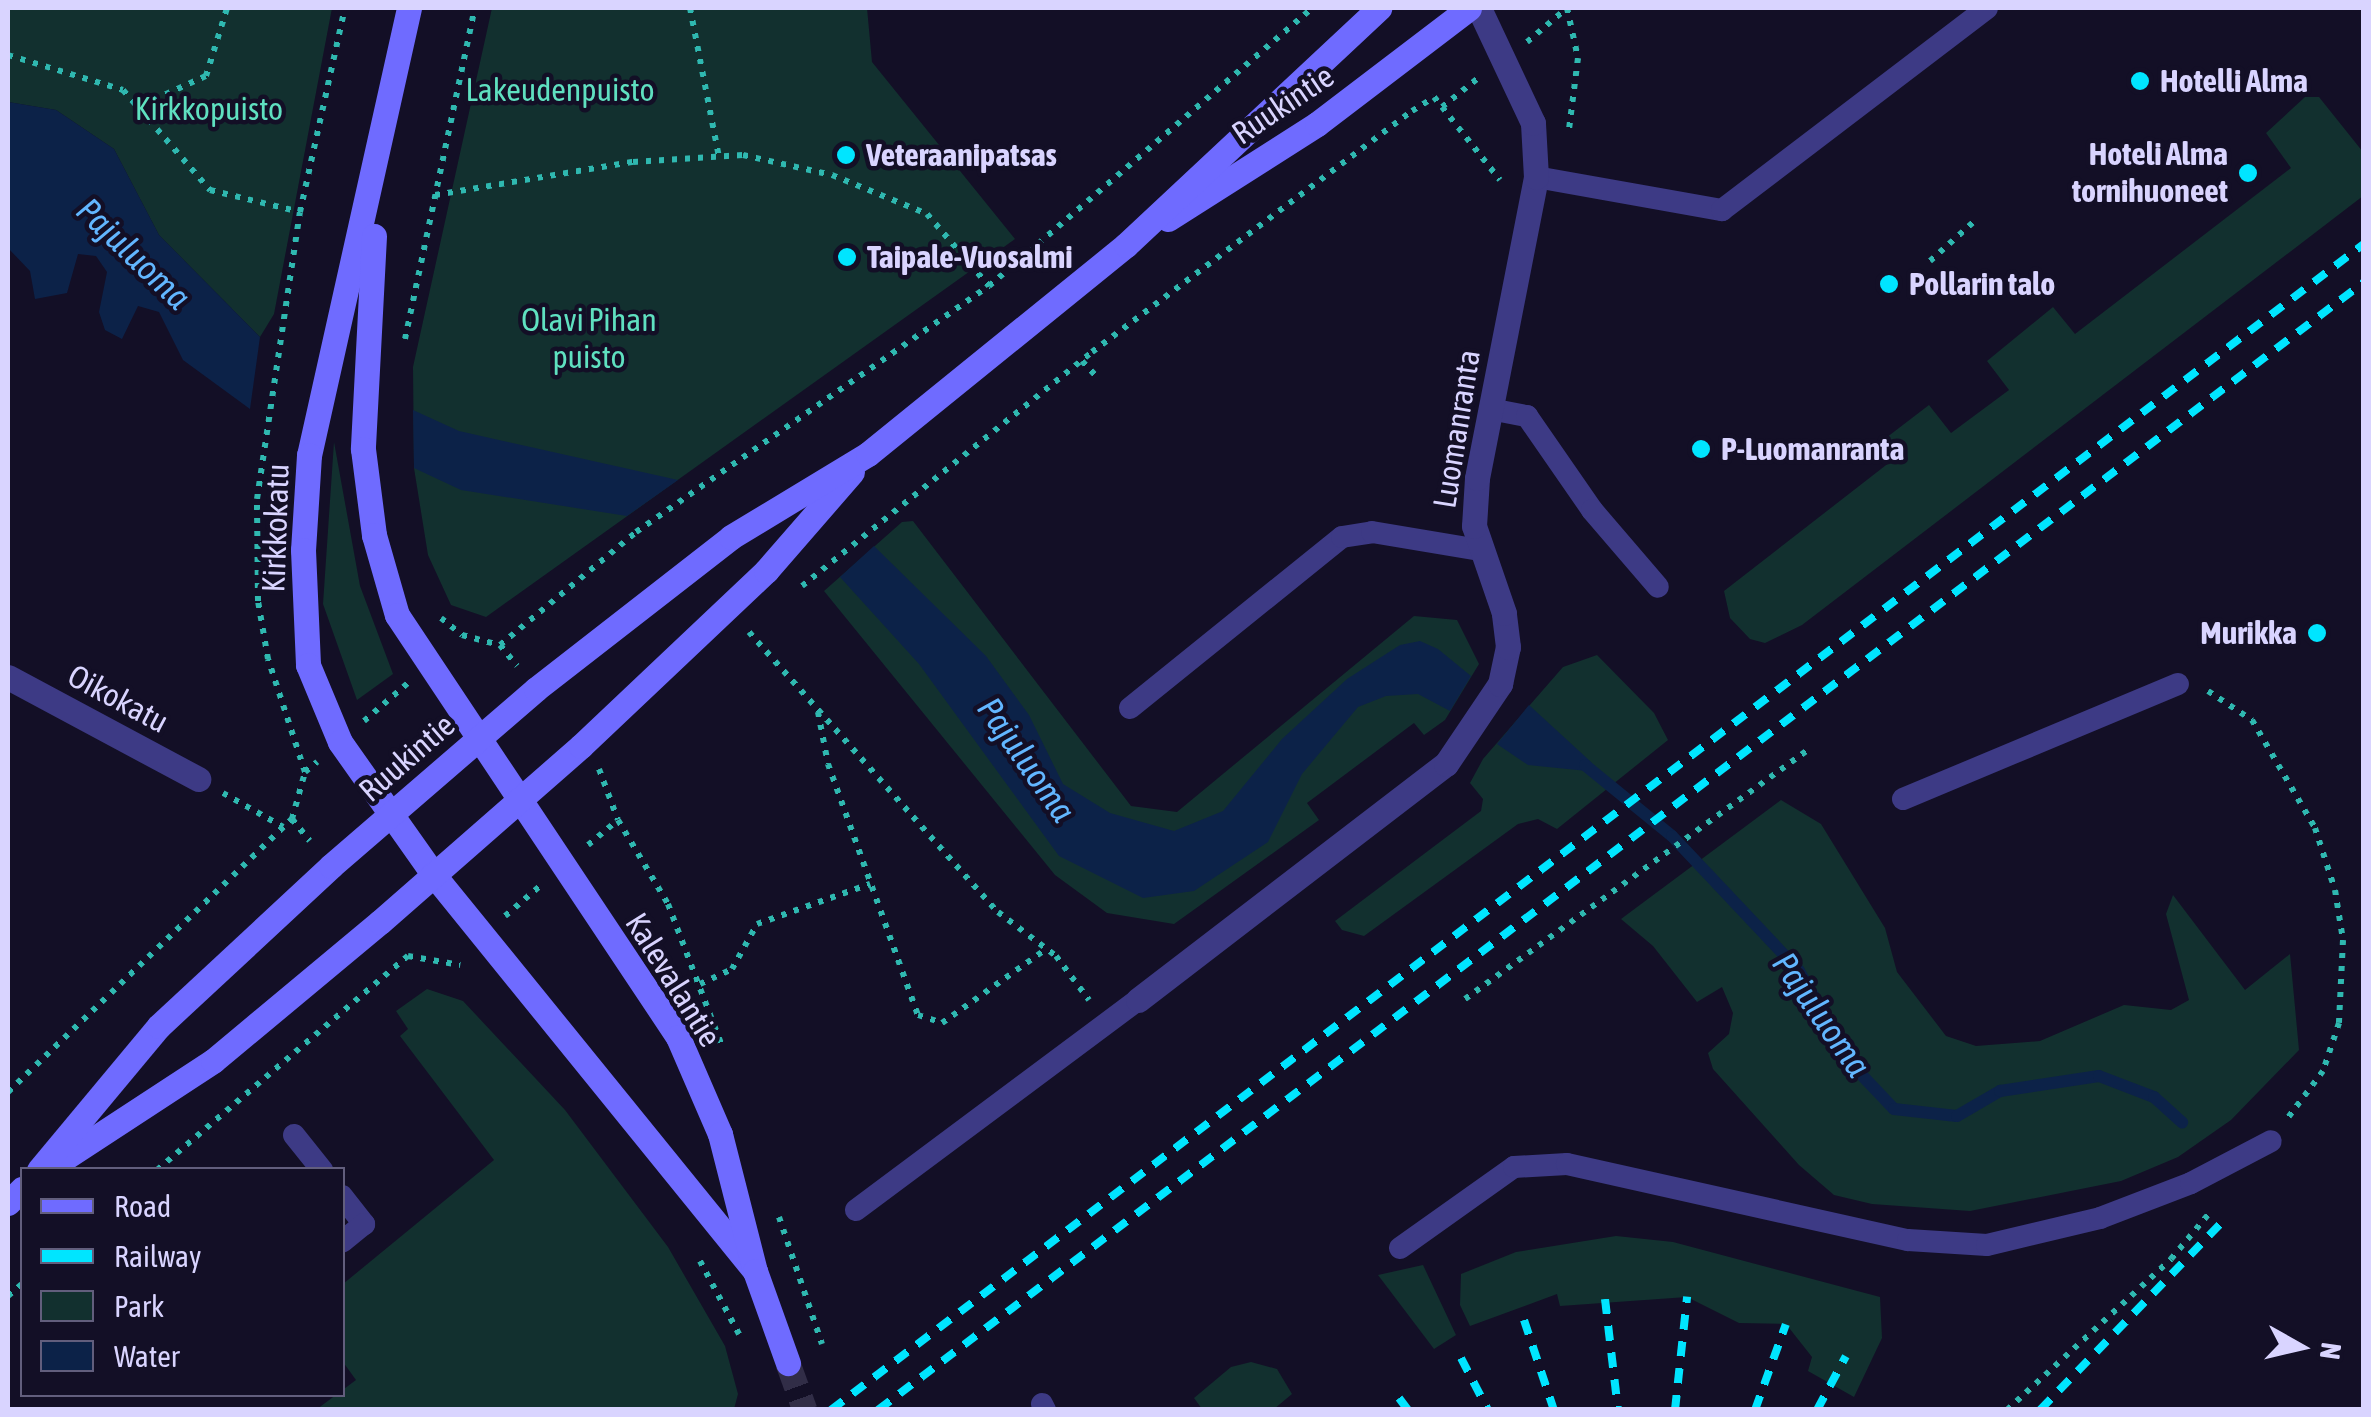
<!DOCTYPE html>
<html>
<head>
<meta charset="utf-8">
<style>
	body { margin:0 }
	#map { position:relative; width:2371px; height:1417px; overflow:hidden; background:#130f26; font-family:"Asap Condensed",sans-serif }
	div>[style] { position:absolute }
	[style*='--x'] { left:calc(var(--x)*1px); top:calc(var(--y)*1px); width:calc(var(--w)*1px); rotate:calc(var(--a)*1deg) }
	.green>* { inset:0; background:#12302f }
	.water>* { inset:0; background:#0c2248 }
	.stream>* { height:12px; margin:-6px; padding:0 6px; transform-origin:6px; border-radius:6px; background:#0c2248 }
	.secondary-tunnel>* { height:25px; margin-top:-12.5px; transform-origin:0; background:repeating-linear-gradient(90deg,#312d47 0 25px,transparent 0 37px) }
	.path>* { height:6px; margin-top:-3px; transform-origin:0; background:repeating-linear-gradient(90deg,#2fb8b0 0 5px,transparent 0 13px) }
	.lane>* { height:22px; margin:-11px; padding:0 11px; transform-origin:11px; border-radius:11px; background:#3d3a85 }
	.street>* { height:25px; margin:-12.5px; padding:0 12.5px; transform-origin:12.5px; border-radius:12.5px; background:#3d3a85 }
	.secondary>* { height:25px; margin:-12.5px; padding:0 12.5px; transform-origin:12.5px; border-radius:12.5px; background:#6f6bff }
	.rail>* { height:8px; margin-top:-4px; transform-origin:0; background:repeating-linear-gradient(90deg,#00e5ff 0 15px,transparent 0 27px) }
	.dots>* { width:28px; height:28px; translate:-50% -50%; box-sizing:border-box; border:5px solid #130f26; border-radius:50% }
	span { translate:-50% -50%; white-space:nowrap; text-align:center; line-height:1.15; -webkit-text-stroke:9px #130f26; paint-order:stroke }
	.poi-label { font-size:32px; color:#d9d4ff; font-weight:700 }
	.left { translate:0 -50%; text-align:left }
	.right { translate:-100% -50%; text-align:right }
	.park-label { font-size:32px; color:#5fe0c0 }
	.street-label { font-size:32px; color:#d9d4ff }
	.water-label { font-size:35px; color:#62b6ff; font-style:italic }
	.frame { position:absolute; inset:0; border:10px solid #d9d4ff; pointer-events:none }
	.legend { position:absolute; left:20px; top:1167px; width:325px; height:230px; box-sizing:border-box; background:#130f26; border:2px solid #625e7d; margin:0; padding:12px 18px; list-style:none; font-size:30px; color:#d9d4ff }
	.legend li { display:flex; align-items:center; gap:20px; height:50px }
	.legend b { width:50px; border:2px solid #625e7d }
	.north { position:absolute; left:2251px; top:1297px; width:100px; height:100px; -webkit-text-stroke:8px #130f26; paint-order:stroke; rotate:98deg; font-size:28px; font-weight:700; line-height:40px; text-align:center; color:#d9d4ff }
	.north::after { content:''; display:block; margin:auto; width:35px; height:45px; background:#d9d4ff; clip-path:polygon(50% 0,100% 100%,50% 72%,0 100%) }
</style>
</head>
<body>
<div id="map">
	<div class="green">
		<i style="clip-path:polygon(8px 8px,332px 8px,274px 314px,260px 337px,159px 235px,114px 149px,56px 110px,8px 102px)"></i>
		<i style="clip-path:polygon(492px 8px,867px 8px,872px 62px,1015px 239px,486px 617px,451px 605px,428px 555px,414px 468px,413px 367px)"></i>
		<i style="clip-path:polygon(2305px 97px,2319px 97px,2363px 152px,2363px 196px,1802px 625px,1765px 643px,1750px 639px,1730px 618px,1724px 591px,1890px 462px,1878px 444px,1929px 405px,1951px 433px,2009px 390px,1987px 361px,2053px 307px,2075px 334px,2291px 168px,2266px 133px)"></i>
		<i style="clip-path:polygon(334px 442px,360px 586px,393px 674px,357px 700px,323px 604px)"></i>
		<i style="clip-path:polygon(913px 521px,1131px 806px,1177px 812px,1414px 616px,1457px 620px,1479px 664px,1445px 720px,1424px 735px,1414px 723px,1307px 803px,1319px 820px,1174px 924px,1107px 913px,1055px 875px,824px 591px,902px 522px)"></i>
		<i style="clip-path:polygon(1597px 655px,1654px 713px,1668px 740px,1557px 829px,1538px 819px,1518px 824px,1364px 936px,1342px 930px,1335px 921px,1481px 811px,1483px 799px,1470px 783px,1483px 759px,1563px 667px)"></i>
		<i style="clip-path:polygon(1781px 800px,1821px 824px,1885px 928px,1897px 972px,1946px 1036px,1976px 1046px,2040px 1041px,2124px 1005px,2171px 1010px,2189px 1000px,2166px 914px,2173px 895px,2245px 990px,2290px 954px,2299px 1050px,2231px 1120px,2178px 1157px,2121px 1181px,1970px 1211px,1872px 1204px,1834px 1195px,1799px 1165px,1713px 1069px,1708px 1053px,1729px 1034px,1733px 1013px,1722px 987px,1697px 1002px,1653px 946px,1621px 919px)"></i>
		<i style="clip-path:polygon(427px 989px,463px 1001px,565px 1110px,668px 1247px,725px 1346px,738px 1394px,734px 1409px,317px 1409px,356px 1380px,343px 1362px,343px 1284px,494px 1160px,400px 1036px,408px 1029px,396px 1011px)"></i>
		<i style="clip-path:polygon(1616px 1236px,1673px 1242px,1880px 1297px,1882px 1338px,1854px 1397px,1808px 1371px,1812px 1357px,1786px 1324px,1739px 1323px,1687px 1297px,1560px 1306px,1557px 1294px,1470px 1326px,1460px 1305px,1461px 1274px,1516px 1252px)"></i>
		<i style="clip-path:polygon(1423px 1265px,1456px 1335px,1434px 1349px,1378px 1275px)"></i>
		<i style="clip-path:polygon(1251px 1362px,1277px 1369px,1292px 1394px,1274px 1409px,1202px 1409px,1194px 1398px,1231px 1367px)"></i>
	</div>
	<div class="water">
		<i style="clip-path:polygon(8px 102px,56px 110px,114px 149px,159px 235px,260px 337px,250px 409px,183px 360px,159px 312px,138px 306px,122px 339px,105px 330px,99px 312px,107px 272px,96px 256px,78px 254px,67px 293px,35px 299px,30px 271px,8px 248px)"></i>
		<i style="clip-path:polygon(413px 410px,459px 431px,678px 480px,627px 516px,461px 490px,414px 468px)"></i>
		<i style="clip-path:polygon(874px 546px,986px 656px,1029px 715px,1063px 784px,1110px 813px,1174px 831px,1223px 811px,1282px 739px,1347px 679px,1400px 645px,1420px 641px,1438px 649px,1471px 676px,1450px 711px,1418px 694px,1386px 696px,1358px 707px,1302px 774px,1268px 842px,1194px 891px,1143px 898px,1059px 856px,919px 664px,840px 577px)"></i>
		<i style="clip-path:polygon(1529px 705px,1590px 761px,1597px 772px,1528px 765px,1497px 744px)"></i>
	</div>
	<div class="stream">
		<i style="--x:1585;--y:765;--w:112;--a:39.2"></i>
		<i style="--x:1672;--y:836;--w:185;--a:46.7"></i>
		<i style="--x:1799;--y:971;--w:113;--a:59.8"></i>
		<i style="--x:1856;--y:1069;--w:55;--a:46.5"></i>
		<i style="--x:1894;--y:1109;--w:63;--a:6.3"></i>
		<i style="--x:1957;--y:1116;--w:50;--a:-30.2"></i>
		<i style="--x:2000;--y:1091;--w:100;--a:-8.6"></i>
		<i style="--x:2099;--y:1076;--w:59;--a:20.9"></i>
		<i style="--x:2154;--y:1097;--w:38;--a:42"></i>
	</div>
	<div class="secondary-tunnel">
		<i style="--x:788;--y:1363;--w:50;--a:70.1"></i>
	</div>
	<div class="path">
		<i style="--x:690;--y:8;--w:152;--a:79"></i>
		<i style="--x:1567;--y:8;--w:51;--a:77.6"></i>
		<i style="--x:1578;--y:58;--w:72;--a:97.2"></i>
		<i style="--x:1527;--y:42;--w:52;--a:-40.4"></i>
		<i style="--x:8;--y:55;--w:120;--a:16.9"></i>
		<i style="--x:123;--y:90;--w:133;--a:49"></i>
		<i style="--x:210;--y:190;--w:93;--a:13.7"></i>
		<i style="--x:142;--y:105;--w:70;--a:-24.4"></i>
		<i style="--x:206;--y:76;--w:71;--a:-72.8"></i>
		<i style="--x:1442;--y:107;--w:93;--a:51.5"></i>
		<i style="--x:435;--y:195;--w:201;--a:-9.5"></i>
		<i style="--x:633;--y:162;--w:110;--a:-3.6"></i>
		<i style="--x:743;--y:155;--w:91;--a:12.7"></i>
		<i style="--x:832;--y:175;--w:103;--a:22.3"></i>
		<i style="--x:927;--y:214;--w:95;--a:49.3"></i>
		<i style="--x:1930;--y:261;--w:64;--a:-41.9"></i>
		<i style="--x:405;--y:339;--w:338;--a:-78.1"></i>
		<i style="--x:1082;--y:361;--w:19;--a:47"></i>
		<i style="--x:802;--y:586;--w:373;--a:-38.9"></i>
		<i style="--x:1092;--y:352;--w:401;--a:-37"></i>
		<i style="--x:1412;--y:111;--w:26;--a:-32"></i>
		<i style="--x:1434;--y:97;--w:13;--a:51"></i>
		<i style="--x:1442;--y:107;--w:45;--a:-38.7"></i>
		<i style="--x:441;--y:618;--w:27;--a:39"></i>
		<i style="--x:462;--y:635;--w:39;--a:15"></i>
		<i style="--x:500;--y:645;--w:27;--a:51"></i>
		<i style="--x:749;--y:632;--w:375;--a:48.4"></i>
		<i style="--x:998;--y:912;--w:73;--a:37.2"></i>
		<i style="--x:1056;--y:956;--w:55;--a:53.1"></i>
		<i style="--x:500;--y:645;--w:177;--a:-39.7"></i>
		<i style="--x:636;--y:532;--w:430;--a:-34.9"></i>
		<i style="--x:989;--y:286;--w:426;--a:-40.7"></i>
		<i style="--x:2208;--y:691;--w:53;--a:33.4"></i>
		<i style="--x:2252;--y:720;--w:125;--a:59.7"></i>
		<i style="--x:2315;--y:828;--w:65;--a:72.1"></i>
		<i style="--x:2335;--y:890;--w:51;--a:80.9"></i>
		<i style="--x:2343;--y:940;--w:83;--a:92.8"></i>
		<i style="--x:2339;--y:1023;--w:51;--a:108.4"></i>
		<i style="--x:2323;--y:1071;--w:60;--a:126.9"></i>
		<i style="--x:818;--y:712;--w:53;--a:79.1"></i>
		<i style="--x:828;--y:764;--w:267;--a:70.3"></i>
		<i style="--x:918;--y:1015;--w:25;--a:18"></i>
		<i style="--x:942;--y:1023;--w:128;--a:-35.4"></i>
		<i style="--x:364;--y:721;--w:58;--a:-40.8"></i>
		<i style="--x:599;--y:769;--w:54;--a:69.6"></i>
		<i style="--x:618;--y:820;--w:98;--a:59.2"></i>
		<i style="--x:668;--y:904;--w:155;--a:69.2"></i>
		<i style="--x:305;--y:772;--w:119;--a:-108.1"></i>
		<i style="--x:268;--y:659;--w:59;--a:-99.8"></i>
		<i style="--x:258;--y:601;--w:102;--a:-90.6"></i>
		<i style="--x:257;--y:499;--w:290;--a:-81.5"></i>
		<i style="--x:300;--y:212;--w:209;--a:-77.6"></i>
		<i style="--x:223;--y:793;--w:69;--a:29.5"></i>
		<i style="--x:292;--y:819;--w:28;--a:51"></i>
		<i style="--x:588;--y:845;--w:39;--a:-40"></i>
		<i style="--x:505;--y:916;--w:48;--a:-40.7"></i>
		<i style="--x:700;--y:984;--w:35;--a:-25"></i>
		<i style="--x:732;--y:969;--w:51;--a:-60.9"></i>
		<i style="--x:757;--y:924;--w:120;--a:-19.5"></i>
		<i style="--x:1465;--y:999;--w:424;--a:-36"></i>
		<i style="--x:8;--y:1092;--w:394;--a:-43.9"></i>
		<i style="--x:292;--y:819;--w:49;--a:-74.5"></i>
		<i style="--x:305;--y:772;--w:16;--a:-40"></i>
		<i style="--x:157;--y:1170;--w:330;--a:-40.5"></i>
		<i style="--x:408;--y:956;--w:53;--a:9.8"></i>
		<i style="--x:779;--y:1217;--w:134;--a:71.3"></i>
		<i style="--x:700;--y:1261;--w:83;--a:61.9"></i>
		<i style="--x:8;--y:1296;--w:18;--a:-41"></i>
		<i style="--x:2007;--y:1410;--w:223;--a:-42.6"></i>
		<i style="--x:2171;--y:1259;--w:64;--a:-50.1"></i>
	</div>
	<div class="lane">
		<i style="--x:1536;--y:177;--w:189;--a:10.1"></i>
		<i style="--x:1722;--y:210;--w:333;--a:-37.3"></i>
		<i style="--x:1490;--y:409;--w:38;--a:11"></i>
		<i style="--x:1527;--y:416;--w:114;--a:55.3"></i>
		<i style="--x:1592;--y:510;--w:101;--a:49.4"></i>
		<i style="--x:1130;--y:708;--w:272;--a:-38.9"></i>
		<i style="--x:1342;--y:537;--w:30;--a:-9"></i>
		<i style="--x:1372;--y:532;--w:109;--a:9.5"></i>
		<i style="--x:1903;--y:799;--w:298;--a:-22.7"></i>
		<i style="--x:294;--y:1135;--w:45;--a:51.3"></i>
		<i style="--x:342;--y:1196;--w:36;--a:52"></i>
		<i style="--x:364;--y:1224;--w:28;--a:141"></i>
		<i style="--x:856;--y:1210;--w:352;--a:-36.7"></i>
		<i style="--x:1400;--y:1248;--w:140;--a:-35.4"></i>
		<i style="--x:1514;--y:1167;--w:53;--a:-3.2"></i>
		<i style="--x:1567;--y:1164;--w:349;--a:12.6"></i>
		<i style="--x:1908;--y:1240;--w:79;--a:3.6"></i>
		<i style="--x:1987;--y:1245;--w:116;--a:-13.4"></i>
		<i style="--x:2100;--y:1218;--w:97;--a:-21"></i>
		<i style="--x:2191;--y:1183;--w:90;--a:-27.7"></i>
		<i style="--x:1042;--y:1404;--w:7;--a:63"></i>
	</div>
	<div class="street">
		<i style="--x:8;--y:677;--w:216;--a:28.2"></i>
		<i style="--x:1138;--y:1000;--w:388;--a:-37.5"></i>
		<i style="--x:1446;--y:764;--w:97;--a:-56"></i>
		<i style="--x:1500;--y:684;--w:38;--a:-78"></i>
		<i style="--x:1508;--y:647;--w:34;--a:-97"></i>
		<i style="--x:1504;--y:613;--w:92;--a:-109"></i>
		<i style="--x:1474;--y:526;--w:48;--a:-86.4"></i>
		<i style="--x:1477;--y:478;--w:307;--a:-78.9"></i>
		<i style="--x:1536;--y:177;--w:54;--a:-93.2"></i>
		<i style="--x:1533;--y:123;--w:127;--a:-115.2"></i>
	</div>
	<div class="secondary">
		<i style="--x:409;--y:8;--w:458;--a:102.6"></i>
		<i style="--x:309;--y:455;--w:95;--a:93.6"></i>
		<i style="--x:303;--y:550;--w:115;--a:87.5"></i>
		<i style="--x:308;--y:665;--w:83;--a:67.4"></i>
		<i style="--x:340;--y:742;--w:161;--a:54.8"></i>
		<i style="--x:433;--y:874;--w:511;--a:50.96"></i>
		<i style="--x:1168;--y:219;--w:177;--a:-32.5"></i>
		<i style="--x:1317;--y:124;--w:191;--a:-37.3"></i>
		<i style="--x:374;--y:236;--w:213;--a:93"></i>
		<i style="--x:363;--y:449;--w:87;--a:82.7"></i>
		<i style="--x:374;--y:535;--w:83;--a:74"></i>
		<i style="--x:397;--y:615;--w:507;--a:56.34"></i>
		<i style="--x:678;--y:1037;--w:106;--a:66.6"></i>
		<i style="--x:720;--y:1134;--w:141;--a:75.7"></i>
		<i style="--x:755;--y:1271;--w:98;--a:70.3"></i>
		<i style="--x:54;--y:1165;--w:190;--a:-33.2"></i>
		<i style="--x:213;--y:1061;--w:217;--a:-39.8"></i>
		<i style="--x:380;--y:922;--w:267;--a:-41.2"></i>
		<i style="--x:581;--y:746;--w:255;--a:-43.4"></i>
		<i style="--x:766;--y:571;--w:131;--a:-49"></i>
		<i style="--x:39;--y:1170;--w:187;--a:-50.2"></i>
		<i style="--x:159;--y:1026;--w:235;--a:-42.9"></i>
		<i style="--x:331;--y:866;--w:271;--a:-40.8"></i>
		<i style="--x:536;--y:689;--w:247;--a:-37.9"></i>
		<i style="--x:731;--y:537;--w:160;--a:-31.2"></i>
		<i style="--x:868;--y:454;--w:332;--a:-39"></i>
		<i style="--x:1126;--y:245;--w:347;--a:-43.1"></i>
		<i style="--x:8;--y:1203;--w:20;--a:-45"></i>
	</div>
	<div class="rail">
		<i style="--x:1605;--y:1299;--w:112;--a:83.3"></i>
		<i style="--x:1524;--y:1320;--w:95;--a:71.6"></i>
		<i style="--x:1461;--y:1358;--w:59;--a:62.6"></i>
		<i style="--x:1399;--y:1398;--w:15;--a:53"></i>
		<i style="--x:831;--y:1410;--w:1926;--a:-37.26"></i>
		<i style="--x:878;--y:1410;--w:1866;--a:-37.2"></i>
		<i style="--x:1675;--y:1410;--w:114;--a:-83.9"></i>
		<i style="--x:1755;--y:1410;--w:91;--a:-70.2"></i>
		<i style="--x:1817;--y:1410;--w:61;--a:-61.8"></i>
		<i style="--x:2040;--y:1410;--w:269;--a:-45.9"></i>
	</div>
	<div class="dots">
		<i style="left:2140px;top:81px;background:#00e5ff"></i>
		<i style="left:846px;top:155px;background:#00e5ff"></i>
		<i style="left:2248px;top:173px;background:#00e5ff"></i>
		<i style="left:847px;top:257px;background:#00e5ff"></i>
		<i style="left:1889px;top:284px;background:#00e5ff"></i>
		<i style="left:1701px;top:449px;background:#00e5ff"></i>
		<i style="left:2317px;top:633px;background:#00e5ff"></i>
	</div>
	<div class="poi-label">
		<span class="left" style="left:2160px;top:81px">Hotelli Alma</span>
		<span class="left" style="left:866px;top:155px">Veteraanipatsas</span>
		<span class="right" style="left:2228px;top:173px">Hoteli Alma<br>tornihuoneet</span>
		<span class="left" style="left:867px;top:257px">Taipale-Vuosalmi</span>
		<span class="left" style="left:1909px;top:284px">Pollarin talo</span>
		<span class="left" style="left:1721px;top:449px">P-Luomanranta</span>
		<span class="right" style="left:2297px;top:633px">Murikka</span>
	</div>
	<div class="park-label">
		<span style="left:560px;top:90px">Lakeudenpuisto</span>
		<span style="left:209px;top:109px">Kirkkopuisto</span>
		<span style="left:589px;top:339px">Olavi Pihan<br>puisto</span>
	</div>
	<div class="street-label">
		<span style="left:1283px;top:105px;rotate:-34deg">Ruukintie</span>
		<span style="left:1457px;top:429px;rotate:-81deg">Luomanranta</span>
		<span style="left:276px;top:528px;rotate:-88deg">Kirkkokatu</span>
		<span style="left:118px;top:699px;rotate:28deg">Oikokatu</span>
		<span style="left:407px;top:758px;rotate:-41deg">Ruukintie</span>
		<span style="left:673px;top:980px;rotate:58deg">Kalevalantie</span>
	</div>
	<div class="water-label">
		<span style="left:134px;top:253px;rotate:44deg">Pajuluoma</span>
		<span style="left:1027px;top:759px;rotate:55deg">Pajuluoma</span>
		<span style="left:1822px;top:1014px;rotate:55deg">Pajuluoma</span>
	</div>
	<div class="frame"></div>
	<ul class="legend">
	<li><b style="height:12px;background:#6f6bff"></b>Road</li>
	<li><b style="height:12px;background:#00e5ff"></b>Railway</li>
	<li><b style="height:28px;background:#12302f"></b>Park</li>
	<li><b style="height:28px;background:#0c2248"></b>Water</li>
	</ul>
	<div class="north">N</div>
</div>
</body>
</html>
